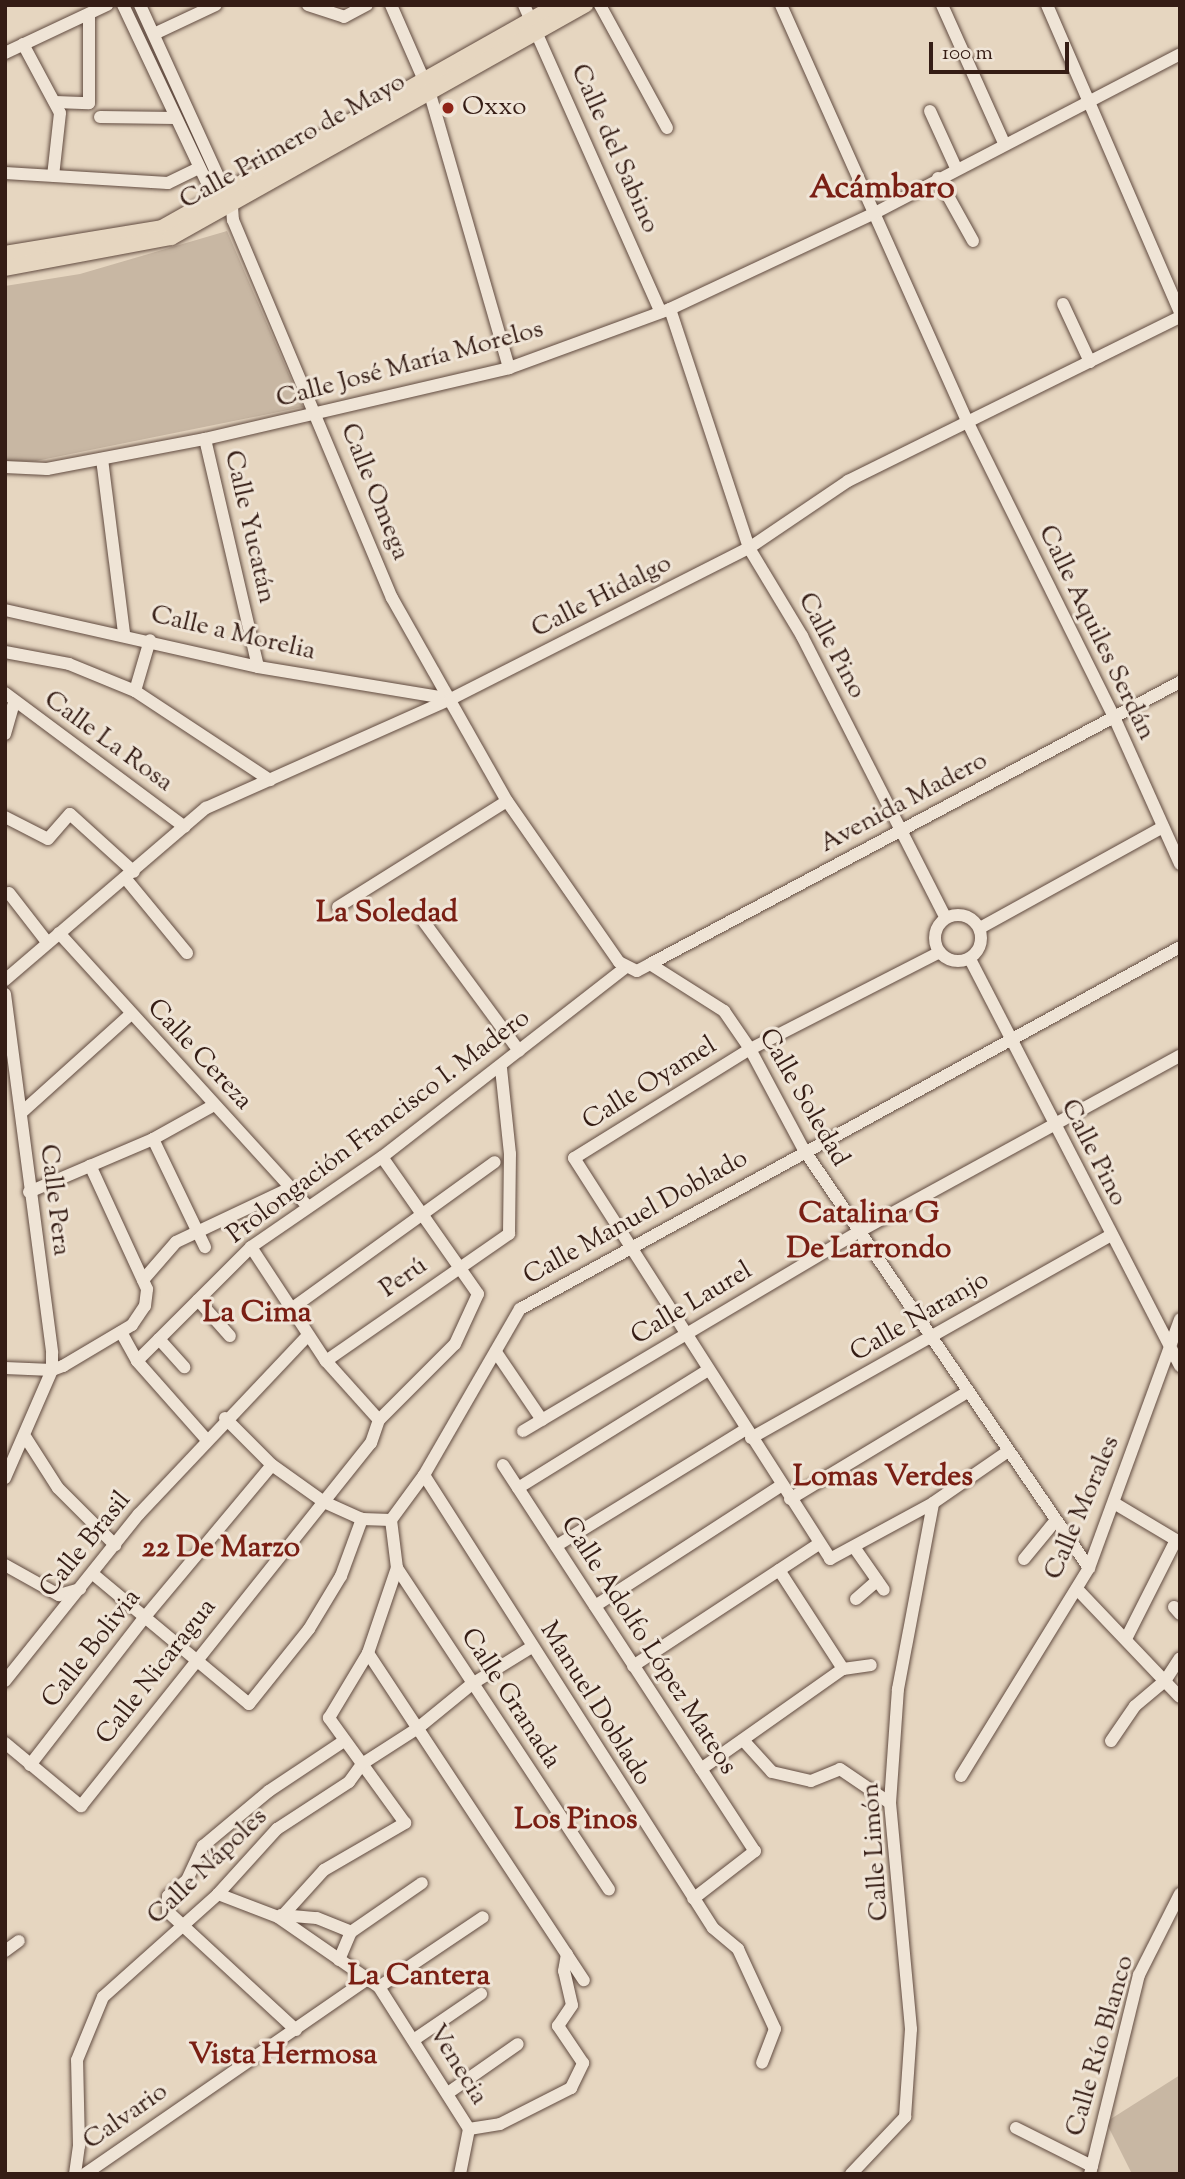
<!DOCTYPE html>
<html>
<head>
<meta charset="utf-8">
<style>
	body { margin:0 }
	#map { position:relative; width:1185px; height:2179px; overflow:hidden; background:#e6d6c0; font-family:"Sorts Mill Goudy",serif }
	div>[style] { position:absolute }
	[style*='--x'] { left:calc(var(--x)*1px); top:calc(var(--y)*1px); width:calc(var(--w)*1px); rotate:calc(var(--a)*1deg) }
	.green>* { inset:0; background:#c8b7a3 }
	.roads { filter:drop-shadow(0 0 2px #614b40) drop-shadow(0 0 2px #614b40) }
	.minor>* { height:12px; margin:-6px; padding:0 6px; transform-origin:6px; border-radius:6px; background:#efe4d6 }
	.minor>.ring { margin:-6px; padding:0; box-sizing:content-box; background:none; border:12px solid #efe4d6; border-radius:50% }
	.major>* { height:16px; margin:-8px; padding:0 8px; transform-origin:8px; border-radius:8px; background:#e6d6c0 }
	.dots>* { width:19px; height:19px; translate:-50% -50%; box-sizing:border-box; border:4px solid #efe4d6; border-radius:50% }
	span { translate:-50% -50%; white-space:nowrap; text-align:center; line-height:1.15; -webkit-text-stroke:6px #efe4d6; paint-order:stroke }
	.poi-label { font-size:26px; color:#351d15 }
	.left { translate:0 -50%; text-align:left }
	.street-label { font-size:26px; color:#351d15 }
	.quarter-label { font-size:30px; color:#7a1f14; font-weight:700 }
	.district-label { font-size:33px; color:#7a1f14; font-weight:700 }
	.frame { position:absolute; inset:0; border:7px solid #351d15; pointer-events:none }
	.scale { position:absolute; left:929px; top:42px; width:140px; height:32px; box-sizing:border-box; border:4px solid #351d15; border-top:0; padding-left:9px; font-size:21px; line-height:24px; white-space:nowrap; color:#351d15; -webkit-text-stroke:5px #efe4d6; paint-order:stroke }
</style>
</head>
<body>
<div id="map">
	<div class="green">
		<i style="clip-path:polygon(227px 231px,303px 407px,36px 461px,5px 461px,5px 286px,80px 274px)"></i>
		<i style="clip-path:polygon(1180px 2075px,1180px 2174px,1132px 2174px,1106px 2122px)"></i>
	</div>
	<div class="roads">
		<div class="minor">
			<i style="--x:123;--y:5;--w:222;--a:64.7"></i>
			<i style="--x:140;--y:5;--w:222;--a:65.5"></i>
			<i style="--x:232;--y:207;--w:13;--a:86"></i>
			<i style="--x:233;--y:220;--w:410;--a:67.2"></i>
			<i style="--x:392;--y:598;--w:233;--a:60.5"></i>
			<i style="--x:507;--y:801;--w:196;--a:55.2"></i>
			<i style="--x:619;--y:962;--w:20;--a:27"></i>
			<i style="--x:637;--y:971;--w:15;--a:-28"></i>
			<i style="--x:650;--y:964;--w:88;--a:32.4"></i>
			<i style="--x:724;--y:1011;--w:46;--a:55.6"></i>
			<i style="--x:750;--y:1049;--w:115;--a:61.9"></i>
			<i style="--x:804;--y:1150;--w:506;--a:55.71"></i>
			<i style="--x:308;--y:5;--w:38;--a:18"></i>
			<i style="--x:344;--y:17;--w:26;--a:-28"></i>
			<i style="--x:391;--y:5;--w:97;--a:66.3"></i>
			<i style="--x:430;--y:94;--w:285;--a:73.9"></i>
			<i style="--x:524;--y:5;--w:336;--a:66"></i>
			<i style="--x:600;--y:5;--w:140;--a:61.4"></i>
			<i style="--x:781;--y:5;--w:458;--a:65.9"></i>
			<i style="--x:968;--y:423;--w:328;--a:63.6"></i>
			<i style="--x:1114;--y:717;--w:161;--a:65.8"></i>
			<i style="--x:942;--y:5;--w:151;--a:65.8"></i>
			<i style="--x:1047;--y:5;--w:335;--a:66.6"></i>
			<i style="--x:154;--y:34;--w:68;--a:-25.1"></i>
			<i style="--x:23;--y:44;--w:78;--a:61.8"></i>
			<i style="--x:60;--y:113;--w:63;--a:96.3"></i>
			<i style="--x:5;--y:53;--w:113;--a:-25.2"></i>
			<i style="--x:55;--y:102;--w:34;--a:2"></i>
			<i style="--x:89;--y:103;--w:88;--a:-90"></i>
			<i style="--x:930;--y:111;--w:63;--a:65.5"></i>
			<i style="--x:100;--y:117;--w:75;--a:0.8"></i>
			<i style="--x:5;--y:173;--w:163;--a:3.5"></i>
			<i style="--x:168;--y:183;--w:34;--a:-26"></i>
			<i style="--x:938;--y:178;--w:72;--a:60.9"></i>
			<i style="--x:1063;--y:304;--w:64;--a:65"></i>
			<i style="--x:670;--y:309;--w:252;--a:71.7"></i>
			<i style="--x:749;--y:548;--w:103;--a:58.9"></i>
			<i style="--x:802;--y:636;--w:315;--a:63"></i>
			<i style="--x:205;--y:439;--w:234;--a:76.9"></i>
			<i style="--x:102;--y:459;--w:175;--a:82.8"></i>
			<i style="--x:5;--y:467;--w:42;--a:2.7"></i>
			<i style="--x:47;--y:469;--w:161;--a:-10.8"></i>
			<i style="--x:205;--y:439;--w:312;--a:-13.1"></i>
			<i style="--x:509;--y:368;--w:171;--a:-20.1"></i>
			<i style="--x:670;--y:309;--w:224;--a:-25.1"></i>
			<i style="--x:873;--y:214;--w:346;--a:-27.5"></i>
			<i style="--x:5;--y:610;--w:259;--a:12.7"></i>
			<i style="--x:258;--y:667;--w:196;--a:9.4"></i>
			<i style="--x:5;--y:652;--w:65;--a:10.6"></i>
			<i style="--x:69;--y:664;--w:71;--a:22.2"></i>
			<i style="--x:135;--y:691;--w:162;--a:33.4"></i>
			<i style="--x:135;--y:691;--w:53;--a:-73.6"></i>
			<i style="--x:5;--y:693;--w:224;--a:36.7"></i>
			<i style="--x:5;--y:734;--w:33;--a:-74"></i>
			<i style="--x:5;--y:817;--w:48;--a:27.1"></i>
			<i style="--x:48;--y:839;--w:33;--a:-49"></i>
			<i style="--x:70;--y:814;--w:86;--a:42.2"></i>
			<i style="--x:126;--y:879;--w:96;--a:50.5"></i>
			<i style="--x:9;--y:893;--w:62;--a:52.2"></i>
			<i style="--x:338;--y:907;--w:199;--a:-32.1"></i>
			<i class="ring" style="left:935px;top:915px;width:34px;height:34px"></i>
			<i style="--x:424;--y:922;--w:160;--a:53.6"></i>
			<i style="--x:980;--y:928;--w:209;--a:-28.9"></i>
			<i style="--x:59;--y:933;--w:369;--a:47.7"></i>
			<i style="--x:938;--y:953;--w:211;--a:152.9"></i>
			<i style="--x:750;--y:1049;--w:207;--a:148.2"></i>
			<i style="--x:574;--y:1158;--w:476;--a:57.4"></i>
			<i style="--x:830;--y:1559;--w:117;--a:-28.5"></i>
			<i style="--x:933;--y:1503;--w:90;--a:-34.6"></i>
			<i style="--x:970;--y:959;--w:458;--a:62.7"></i>
			<i style="--x:650;--y:964;--w:600;--a:-28.02"></i>
			<i style="--x:5;--y:980;--w:265;--a:-40.6"></i>
			<i style="--x:206;--y:808;--w:268;--a:-24"></i>
			<i style="--x:451;--y:699;--w:334;--a:-26.9"></i>
			<i style="--x:749;--y:548;--w:120;--a:-34.1"></i>
			<i style="--x:848;--y:481;--w:370;--a:-26.3"></i>
			<i style="--x:5;--y:994;--w:362;--a:82.5"></i>
			<i style="--x:52;--y:1353;--w:17;--a:90"></i>
			<i style="--x:52;--y:1370;--w:118;--a:113.5"></i>
			<i style="--x:21;--y:1113;--w:148;--a:-42"></i>
			<i style="--x:153;--y:1139;--w:120;--a:64.3"></i>
			<i style="--x:29;--y:1192;--w:135;--a:-23.1"></i>
			<i style="--x:153;--y:1139;--w:70;--a:-29.1"></i>
			<i style="--x:251;--y:1247;--w:136;--a:56.7"></i>
			<i style="--x:326;--y:1361;--w:79;--a:48.1"></i>
			<i style="--x:143;--y:1280;--w:50;--a:-49"></i>
			<i style="--x:176;--y:1242;--w:126;--a:-25.3"></i>
			<i style="--x:198;--y:1300;--w:48;--a:48.4"></i>
			<i style="--x:291;--y:1309;--w:251;--a:-35.8"></i>
			<i style="--x:121;--y:1332;--w:33;--a:61"></i>
			<i style="--x:137;--y:1361;--w:106;--a:48.5"></i>
			<i style="--x:159;--y:1339;--w:38;--a:48"></i>
			<i style="--x:496;--y:1352;--w:82;--a:55.9"></i>
			<i style="--x:137;--y:1361;--w:161;--a:-45"></i>
			<i style="--x:251;--y:1247;--w:159;--a:-34.5"></i>
			<i style="--x:382;--y:1157;--w:308;--a:-37.9"></i>
			<i style="--x:326;--y:1361;--w:223;--a:-34.8"></i>
			<i style="--x:509;--y:1234;--w:80;--a:-89.3"></i>
			<i style="--x:510;--y:1154;--w:86;--a:-96"></i>
			<i style="--x:5;--y:1368;--w:47;--a:2.4"></i>
			<i style="--x:52;--y:1370;--w:12;--a:-20"></i>
			<i style="--x:63;--y:1366;--w:80;--a:-30.7"></i>
			<i style="--x:132;--y:1325;--w:23;--a:-56"></i>
			<i style="--x:145;--y:1306;--w:17;--a:-83"></i>
			<i style="--x:147;--y:1289;--w:136;--a:-114.7"></i>
			<i style="--x:225;--y:1418;--w:66;--a:45"></i>
			<i style="--x:272;--y:1465;--w:64;--a:35.4"></i>
			<i style="--x:324;--y:1502;--w:42;--a:24.1"></i>
			<i style="--x:362;--y:1519;--w:29;--a:2"></i>
			<i style="--x:523;--y:1431;--w:390;--a:-30.7"></i>
			<i style="--x:858;--y:1232;--w:367;--a:-28.7"></i>
			<i style="--x:26;--y:1438;--w:59;--a:57.4"></i>
			<i style="--x:58;--y:1488;--w:81;--a:45"></i>
			<i style="--x:751;--y:1438;--w:412;--a:-29.4"></i>
			<i style="--x:503;--y:1465;--w:461;--a:56.9"></i>
			<i style="--x:755;--y:1851;--w:78;--a:142.3"></i>
			<i style="--x:424;--y:1475;--w:537;--a:57.46"></i>
			<i style="--x:713;--y:1928;--w:33;--a:40"></i>
			<i style="--x:738;--y:1949;--w:88;--a:65.2"></i>
			<i style="--x:775;--y:2029;--w:36;--a:111"></i>
			<i style="--x:518;--y:1488;--w:224;--a:-31.8"></i>
			<i style="--x:790;--y:1499;--w:205;--a:-31.1"></i>
			<i style="--x:1114;--y:1503;--w:72;--a:30.8"></i>
			<i style="--x:1176;--y:1540;--w:111;--a:116.8"></i>
			<i style="--x:556;--y:1546;--w:223;--a:-31.6"></i>
			<i style="--x:854;--y:1547;--w:52;--a:55.1"></i>
			<i style="--x:1024;--y:1559;--w:50;--a:-50.6"></i>
			<i style="--x:5;--y:1565;--w:62;--a:29.1"></i>
			<i style="--x:59;--y:1595;--w:22;--a:-16"></i>
			<i style="--x:397;--y:1568;--w:385;--a:56.6"></i>
			<i style="--x:779;--y:1570;--w:118;--a:57.1"></i>
			<i style="--x:93;--y:1574;--w:203;--a:39.8"></i>
			<i style="--x:249;--y:1704;--w:96;--a:-51.3"></i>
			<i style="--x:309;--y:1629;--w:62;--a:-58.9"></i>
			<i style="--x:341;--y:1576;--w:61;--a:-69.8"></i>
			<i style="--x:1077;--y:1589;--w:149;--a:46.4"></i>
			<i style="--x:856;--y:1599;--w:28;--a:-41"></i>
			<i style="--x:595;--y:1606;--w:223;--a:-32.9"></i>
			<i style="--x:1174;--y:1607;--w:9;--a:49"></i>
			<i style="--x:368;--y:1653;--w:392;--a:56.6"></i>
			<i style="--x:633;--y:1666;--w:222;--a:-33.3"></i>
			<i style="--x:843;--y:1669;--w:28;--a:-8"></i>
			<i style="--x:5;--y:1681;--w:214;--a:-51.3"></i>
			<i style="--x:139;--y:1514;--w:246;--a:-46.6"></i>
			<i style="--x:743;--y:1740;--w:43;--a:47.8"></i>
			<i style="--x:772;--y:1772;--w:40;--a:13"></i>
			<i style="--x:811;--y:1781;--w:31;--a:-22"></i>
			<i style="--x:840;--y:1769;--w:60;--a:34.2"></i>
			<i style="--x:1111;--y:1741;--w:42;--a:-55.6"></i>
			<i style="--x:1135;--y:1706;--w:39;--a:-40"></i>
			<i style="--x:1165;--y:1681;--w:27;--a:-57"></i>
			<i style="--x:5;--y:1743;--w:99;--a:39.7"></i>
			<i style="--x:81;--y:1806;--w:465;--a:-51.4"></i>
			<i style="--x:371;--y:1443;--w:24;--a:-71"></i>
			<i style="--x:379;--y:1420;--w:107;--a:-45"></i>
			<i style="--x:455;--y:1344;--w:55;--a:-65.3"></i>
			<i style="--x:478;--y:1294;--w:167;--a:-125"></i>
			<i style="--x:30;--y:1765;--w:186;--a:-52.2"></i>
			<i style="--x:144;--y:1618;--w:199;--a:-50.1"></i>
			<i style="--x:701;--y:1769;--w:174;--a:-35.2"></i>
			<i style="--x:961;--y:1776;--w:244;--a:-58.4"></i>
			<i style="--x:1089;--y:1568;--w:265;--a:-69.9"></i>
			<i style="--x:218;--y:1894;--w:64;--a:21"></i>
			<i style="--x:278;--y:1917;--w:123;--a:34.7"></i>
			<i style="--x:379;--y:1987;--w:168;--a:57.6"></i>
			<i style="--x:469;--y:2129;--w:46;--a:101.3"></i>
			<i style="--x:285;--y:1913;--w:58;--a:-47.8"></i>
			<i style="--x:324;--y:1870;--w:94;--a:-30.1"></i>
			<i style="--x:405;--y:1823;--w:130;--a:-125.9"></i>
			<i style="--x:329;--y:1718;--w:76;--a:-59"></i>
			<i style="--x:368;--y:1653;--w:90;--a:-71.2"></i>
			<i style="--x:397;--y:1568;--w:48;--a:-97.1"></i>
			<i style="--x:391;--y:1520;--w:56;--a:-53.7"></i>
			<i style="--x:424;--y:1475;--w:192;--a:-60"></i>
			<i style="--x:520;--y:1309;--w:753;--a:-28.74"></i>
			<i style="--x:281;--y:1915;--w:36;--a:5"></i>
			<i style="--x:317;--y:1918;--w:37;--a:22"></i>
			<i style="--x:5;--y:1951;--w:17;--a:-36"></i>
			<i style="--x:339;--y:1960;--w:30;--a:-67"></i>
			<i style="--x:351;--y:1932;--w:86;--a:-34.6"></i>
			<i style="--x:379;--y:1987;--w:125;--a:-33.9"></i>
			<i style="--x:296;--y:2030;--w:174;--a:-137.3"></i>
			<i style="--x:168;--y:1912;--w:16;--a:-90"></i>
			<i style="--x:168;--y:1896;--w:25;--a:-40"></i>
			<i style="--x:187;--y:1880;--w:38;--a:-65"></i>
			<i style="--x:203;--y:1846;--w:86;--a:-39.8"></i>
			<i style="--x:269;--y:1791;--w:90;--a:-33.7"></i>
			<i style="--x:415;--y:2039;--w:80;--a:-34.3"></i>
			<i style="--x:448;--y:2093;--w:85;--a:-35"></i>
			<i style="--x:1016;--y:2128;--w:85;--a:26.6"></i>
			<i style="--x:469;--y:2129;--w:31;--a:-9"></i>
			<i style="--x:500;--y:2124;--w:80;--a:-26.9"></i>
			<i style="--x:571;--y:2088;--w:28;--a:-64"></i>
			<i style="--x:583;--y:2063;--w:45;--a:-124"></i>
			<i style="--x:558;--y:2026;--w:25;--a:-56"></i>
			<i style="--x:572;--y:2005;--w:35;--a:-103"></i>
			<i style="--x:564;--y:1971;--w:17;--a:-80"></i>
			<i style="--x:75;--y:2174;--w:28;--a:-82"></i>
			<i style="--x:79;--y:2146;--w:86;--a:-91.3"></i>
			<i style="--x:77;--y:2060;--w:68;--a:-67.6"></i>
			<i style="--x:103;--y:1997;--w:154;--a:-41.8"></i>
			<i style="--x:218;--y:1894;--w:88;--a:-47.8"></i>
			<i style="--x:277;--y:1829;--w:86;--a:-33.1"></i>
			<i style="--x:349;--y:1782;--w:22;--a:-54"></i>
			<i style="--x:362;--y:1764;--w:67;--a:-32.7"></i>
			<i style="--x:418;--y:1728;--w:70;--a:-39.2"></i>
			<i style="--x:472;--y:1684;--w:70;--a:-31.7"></i>
			<i style="--x:85;--y:2174;--w:344;--a:-34.6"></i>
			<i style="--x:851;--y:2174;--w:79;--a:-46.5"></i>
			<i style="--x:905;--y:2117;--w:88;--a:-86.1"></i>
			<i style="--x:911;--y:2029;--w:227;--a:-95.3"></i>
			<i style="--x:890;--y:1803;--w:114;--a:-86"></i>
			<i style="--x:898;--y:1689;--w:189;--a:-79.3"></i>
			<i style="--x:1090;--y:2174;--w:205;--a:-76.2"></i>
			<i style="--x:1139;--y:1975;--w:91;--a:-63.2"></i>
		</div>
		<div class="major">
			<i style="--x:5;--y:254;--w:159;--a:-9.4"></i>
			<i style="--x:162;--y:228;--w:454;--a:-29.4"></i>
			<i style="--x:5;--y:268;--w:169;--a:-10.6"></i>
			<i style="--x:171;--y:237;--w:475;--a:-29.3"></i>
		</div>
	</div>
	<div class="dots">
		<i style="left:448px;top:108px;background:#8f2418"></i>
	</div>
	<div class="poi-label">
		<span class="left" style="left:462px;top:108px">Oxxo</span>
	</div>
	<div class="street-label">
		<span style="left:293px;top:142px;rotate:-29deg">Calle Primero de Mayo</span>
		<span style="left:614px;top:149px;rotate:66deg">Calle del Sabino</span>
		<span style="left:410px;top:365px;rotate:-15deg">Calle José María Morelos</span>
		<span style="left:374px;top:492px;rotate:68deg">Calle Omega</span>
		<span style="left:249px;top:527px;rotate:77deg">Calle Yucatán</span>
		<span style="left:602px;top:597px;rotate:-27deg">Calle Hidalgo</span>
		<span style="left:1096px;top:633px;rotate:64deg">Calle Aquiles Serdán</span>
		<span style="left:233px;top:634px;rotate:13deg">Calle a Morelia</span>
		<span style="left:831px;top:646px;rotate:62deg">Calle Pino</span>
		<span style="left:108px;top:742px;rotate:36deg">Calle La Rosa</span>
		<span style="left:904px;top:803px;rotate:-28deg">Avenida Madero</span>
		<span style="left:199px;top:1055px;rotate:47deg">Calle Cereza</span>
		<span style="left:650px;top:1084px;rotate:-32deg">Calle Oyamel</span>
		<span style="left:803px;top:1098px;rotate:60deg">Calle Soledad</span>
		<span style="left:379px;top:1127px;rotate:-37deg">Prolongación Francisco I. Madero</span>
		<span style="left:1093px;top:1153px;rotate:63deg">Calle Pino</span>
		<span style="left:54px;top:1200px;rotate:83deg">Calle Pera</span>
		<span style="left:636px;top:1218px;rotate:-29deg">Calle Manuel Doblado</span>
		<span style="left:404px;top:1278px;rotate:-35deg">Perú</span>
		<span style="left:692px;top:1304px;rotate:-31deg">Calle Laurel</span>
		<span style="left:920px;top:1317px;rotate:-30deg">Calle Naranjo</span>
		<span style="left:1083px;top:1508px;rotate:-67deg">Calle Morales</span>
		<span style="left:86px;top:1545px;rotate:-51deg">Calle Brasil</span>
		<span style="left:648px;top:1646px;rotate:57deg">Calle Adolfo López Mateos</span>
		<span style="left:92px;top:1649px;rotate:-52deg">Calle Bolivia</span>
		<span style="left:157px;top:1672px;rotate:-52deg">Calle Nicaragua</span>
		<span style="left:510px;top:1699px;rotate:57deg">Calle Granada</span>
		<span style="left:595px;top:1704px;rotate:58deg">Manuel Doblado</span>
		<span style="left:876px;top:1852px;rotate:-94deg">Calle Limón</span>
		<span style="left:208px;top:1867px;rotate:-44deg">Calle Nápoles</span>
		<span style="left:1101px;top:2046px;rotate:-74deg">Calle Río Blanco</span>
		<span style="left:457px;top:2065px;rotate:58deg">Venecia</span>
		<span style="left:126px;top:2117px;rotate:-35deg">Calvario</span>
	</div>
	<div class="quarter-label">
		<span style="left:387px;top:914px">La Soledad</span>
		<span style="left:869px;top:1232px">Catalina G<br>De Larrondo</span>
		<span style="left:257px;top:1314px">La Cima</span>
		<span style="left:883px;top:1478px">Lomas Verdes</span>
		<span style="left:221px;top:1549px">22 De Marzo</span>
		<span style="left:576px;top:1821px">Los Pinos</span>
		<span style="left:419px;top:1977px">La Cantera</span>
		<span style="left:283px;top:2056px">Vista Hermosa</span>
	</div>
	<div class="district-label">
		<span style="left:882px;top:190px">Acámbaro</span>
	</div>
	<div class="frame"></div>
	<div class="scale">100 m</div>
</div>
</body>
</html>
